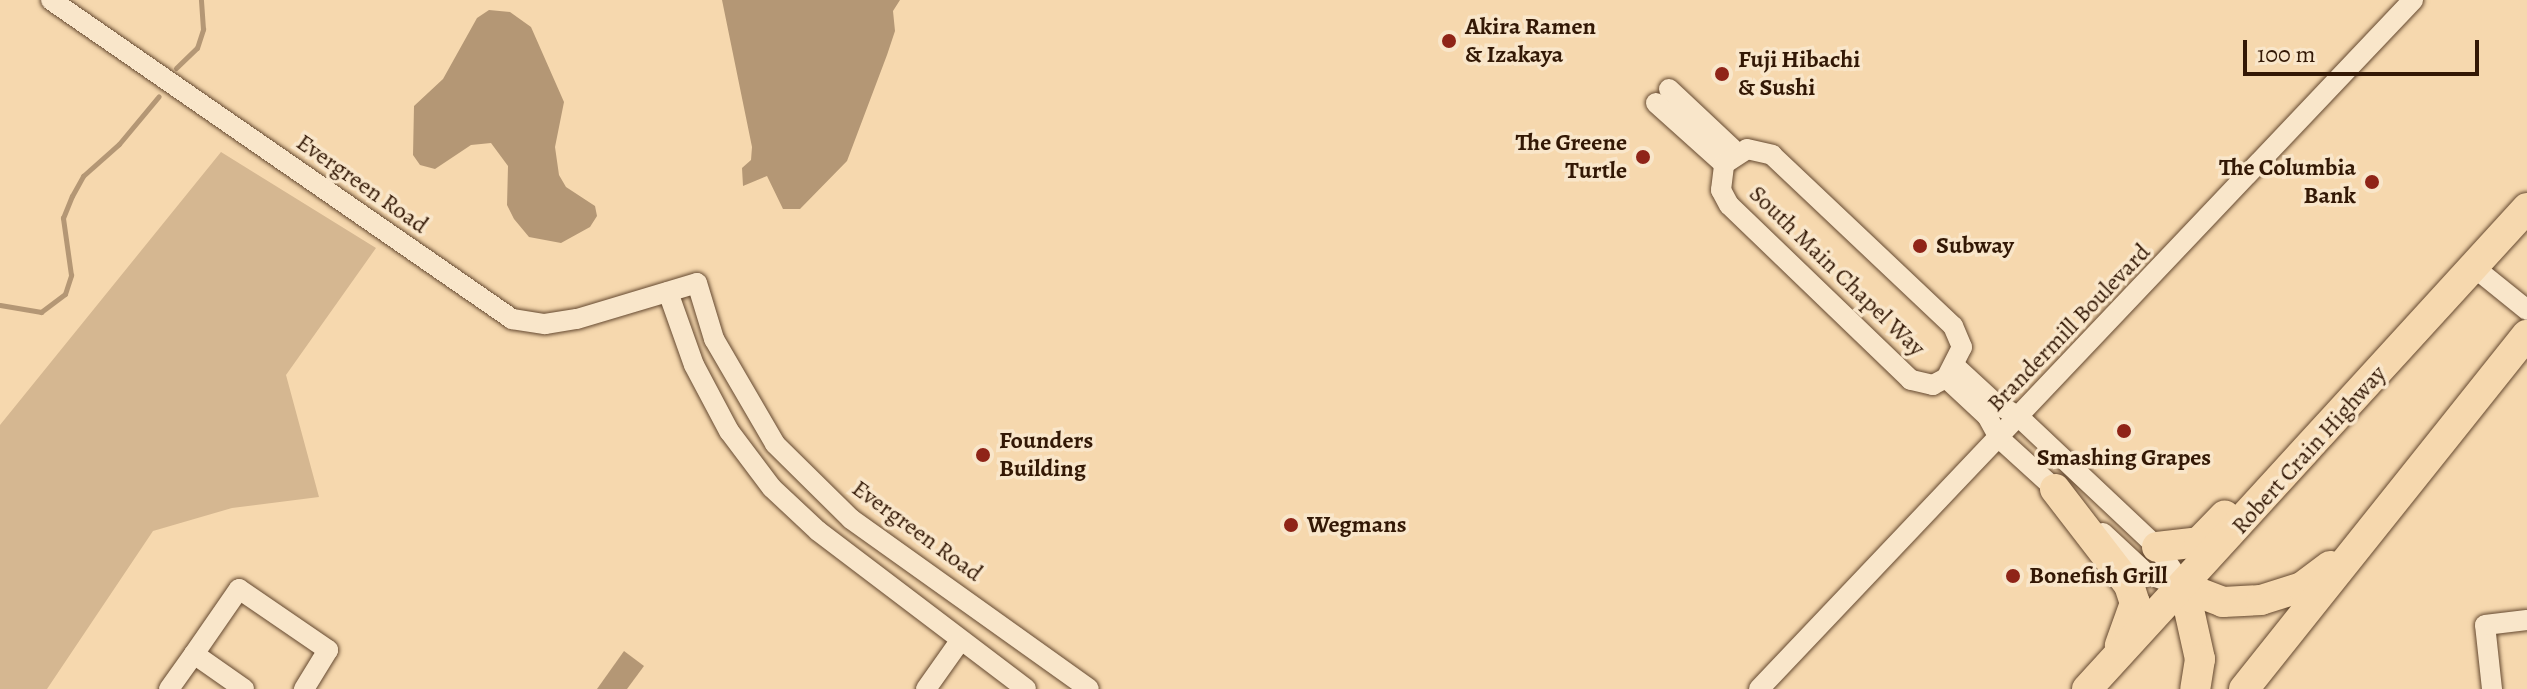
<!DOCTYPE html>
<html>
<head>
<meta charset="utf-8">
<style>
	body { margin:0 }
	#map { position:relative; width:2527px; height:689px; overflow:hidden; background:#f6d8ae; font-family:Alegreya,serif }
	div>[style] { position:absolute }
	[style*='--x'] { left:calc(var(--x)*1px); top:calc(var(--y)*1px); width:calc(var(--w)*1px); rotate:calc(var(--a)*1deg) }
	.green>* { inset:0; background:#d5b791 }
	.water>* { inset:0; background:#b49775 }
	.stream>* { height:5px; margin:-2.5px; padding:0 2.5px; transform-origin:2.5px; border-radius:2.5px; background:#b49775 }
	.roads { filter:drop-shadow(0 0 2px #64482f) drop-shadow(0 0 2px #64482f) }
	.minor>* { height:20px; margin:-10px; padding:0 10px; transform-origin:10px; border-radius:10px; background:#f9e6ca }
	.highway>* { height:30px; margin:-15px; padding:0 15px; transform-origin:15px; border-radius:15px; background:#f6d8ae }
	.dots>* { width:22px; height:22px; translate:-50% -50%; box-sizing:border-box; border:4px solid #f9e6ca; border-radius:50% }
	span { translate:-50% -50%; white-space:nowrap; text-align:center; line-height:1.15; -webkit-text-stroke:7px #f9e6ca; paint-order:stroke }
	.poi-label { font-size:24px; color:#331805; font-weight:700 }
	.left { translate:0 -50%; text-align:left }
	.right { translate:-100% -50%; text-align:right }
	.street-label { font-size:24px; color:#331805 }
	.scale { position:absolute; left:2243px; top:40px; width:236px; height:36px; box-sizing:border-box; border:4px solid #331805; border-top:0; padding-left:10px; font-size:24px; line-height:28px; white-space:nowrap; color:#331805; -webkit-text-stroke:6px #f9e6ca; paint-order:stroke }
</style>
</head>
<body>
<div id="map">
	<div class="green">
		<i style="clip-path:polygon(221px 152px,376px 248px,286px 375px,319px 497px,232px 508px,153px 531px,47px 689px,0 689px,0 425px)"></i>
	</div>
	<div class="water">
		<i style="clip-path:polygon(722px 0,900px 0,893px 11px,895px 31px,887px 55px,847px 161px,800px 209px,783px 209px,767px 176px,743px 186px,742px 168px,751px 160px,752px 147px)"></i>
		<i style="clip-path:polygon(489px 10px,510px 12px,531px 27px,564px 102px,555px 147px,559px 175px,566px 187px,595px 206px,597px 216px,590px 227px,561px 243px,529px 237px,514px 219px,507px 205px,508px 166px,491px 143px,471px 145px,435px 169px,420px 165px,413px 155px,414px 106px,443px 79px,477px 18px)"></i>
		<i style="clip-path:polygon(624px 651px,644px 666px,627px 689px,597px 689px)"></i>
	</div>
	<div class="stream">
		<i style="--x:176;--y:68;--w:29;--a:-44"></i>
		<i style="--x:197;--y:48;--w:20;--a:-72"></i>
		<i style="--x:203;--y:29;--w:29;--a:-94"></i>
		<i style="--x:0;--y:305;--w:42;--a:9.7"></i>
		<i style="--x:41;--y:312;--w:30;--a:-37"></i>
		<i style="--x:65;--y:294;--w:20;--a:-72"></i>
		<i style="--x:71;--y:275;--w:58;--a:-98"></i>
		<i style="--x:63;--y:218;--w:24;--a:-68"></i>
		<i style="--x:72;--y:196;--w:23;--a:-61"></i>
		<i style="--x:83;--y:176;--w:48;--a:-41.6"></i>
		<i style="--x:119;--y:144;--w:62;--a:-50.2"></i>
	</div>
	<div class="roads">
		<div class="minor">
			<i style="--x:51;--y:0;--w:561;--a:34.68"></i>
			<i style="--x:512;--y:319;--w:33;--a:9"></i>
			<i style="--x:545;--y:324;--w:32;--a:-9"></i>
			<i style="--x:577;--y:319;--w:125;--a:-16.7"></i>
			<i style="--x:697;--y:283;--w:59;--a:73.1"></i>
			<i style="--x:714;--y:339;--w:121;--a:59.8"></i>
			<i style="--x:775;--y:444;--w:107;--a:44.6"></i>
			<i style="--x:851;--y:519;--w:292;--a:35.5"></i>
			<i style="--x:1669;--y:89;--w:92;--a:43.2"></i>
			<i style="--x:1656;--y:103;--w:91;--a:41.9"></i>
			<i style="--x:1747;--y:149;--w:26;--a:13"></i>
			<i style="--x:1772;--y:155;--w:249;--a:43.4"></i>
			<i style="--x:1953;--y:326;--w:23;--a:67"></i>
			<i style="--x:1962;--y:347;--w:35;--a:117"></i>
			<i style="--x:1946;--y:378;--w:15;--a:152"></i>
			<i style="--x:1933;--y:385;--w:23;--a:-167"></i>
			<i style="--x:1911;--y:380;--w:252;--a:-136.1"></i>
			<i style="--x:1729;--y:205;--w:17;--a:-118"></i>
			<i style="--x:1721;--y:190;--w:26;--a:-83"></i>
			<i style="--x:1724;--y:164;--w:27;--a:-33"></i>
			<i style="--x:2475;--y:268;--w:67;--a:38.9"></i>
			<i style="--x:668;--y:292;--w:77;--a:70.4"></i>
			<i style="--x:694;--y:365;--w:75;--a:62.1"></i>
			<i style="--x:729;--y:431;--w:71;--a:53"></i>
			<i style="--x:772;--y:488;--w:63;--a:43.1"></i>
			<i style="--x:818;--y:531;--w:261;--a:37.2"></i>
			<i style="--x:1955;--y:366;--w:54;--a:42.8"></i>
			<i style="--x:1995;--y:403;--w:28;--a:30"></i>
			<i style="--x:2019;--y:417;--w:190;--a:43.3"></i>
			<i style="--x:2157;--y:547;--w:48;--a:56"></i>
			<i style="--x:1946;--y:378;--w:56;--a:42.8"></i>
			<i style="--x:1987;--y:416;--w:25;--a:61"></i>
			<i style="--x:1999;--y:438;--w:88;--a:42.2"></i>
			<i style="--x:2103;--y:533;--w:60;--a:43"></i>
			<i style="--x:2147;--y:574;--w:39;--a:19"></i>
			<i style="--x:169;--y:689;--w:43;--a:-54.5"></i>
			<i style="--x:244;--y:689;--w:61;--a:-145"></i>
			<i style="--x:194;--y:654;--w:79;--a:-55.3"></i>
			<i style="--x:239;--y:589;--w:108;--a:34.4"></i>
			<i style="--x:328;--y:650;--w:46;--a:121.6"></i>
			<i style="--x:926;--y:689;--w:59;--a:-54.7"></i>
			<i style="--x:1759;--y:689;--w:950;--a:-46.49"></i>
			<i style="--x:2492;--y:689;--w:64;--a:-96.2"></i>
			<i style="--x:2485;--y:625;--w:42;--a:-6.8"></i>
		</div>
		<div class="highway">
			<i style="--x:2055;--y:489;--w:121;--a:52.4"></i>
			<i style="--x:2129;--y:585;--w:19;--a:72"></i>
			<i style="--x:2135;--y:603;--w:45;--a:109.7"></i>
			<i style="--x:2157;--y:547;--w:42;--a:-6.8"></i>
			<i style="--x:2199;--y:542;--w:37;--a:-46"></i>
			<i style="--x:2184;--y:587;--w:42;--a:21"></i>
			<i style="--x:2223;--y:602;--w:38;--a:-3"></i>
			<i style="--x:2261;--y:600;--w:43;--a:-17.6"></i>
			<i style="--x:2302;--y:587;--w:35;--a:-37"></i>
			<i style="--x:2184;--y:587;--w:74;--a:77.5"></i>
			<i style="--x:2200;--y:659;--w:30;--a:99"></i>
			<i style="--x:2087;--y:689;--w:652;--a:-47.55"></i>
			<i style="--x:2244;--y:689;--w:453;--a:-51.4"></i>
		</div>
	</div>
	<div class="dots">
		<i style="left:1449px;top:41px;background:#8f2418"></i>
		<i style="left:1722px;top:74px;background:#8f2418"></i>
		<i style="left:1643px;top:157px;background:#8f2418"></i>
		<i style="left:2372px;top:182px;background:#8f2418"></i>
		<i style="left:1920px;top:246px;background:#8f2418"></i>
		<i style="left:2124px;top:431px;background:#8f2418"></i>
		<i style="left:983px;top:455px;background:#8f2418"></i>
		<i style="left:1291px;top:525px;background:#8f2418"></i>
		<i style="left:2013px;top:576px;background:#8f2418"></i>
	</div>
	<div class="poi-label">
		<span class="left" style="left:1465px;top:41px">Akira Ramen<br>&amp; Izakaya</span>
		<span class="left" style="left:1738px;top:74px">Fuji Hibachi<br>&amp; Sushi</span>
		<span class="right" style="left:1627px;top:157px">The Greene<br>Turtle</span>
		<span class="right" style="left:2356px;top:182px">The Columbia<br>Bank</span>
		<span class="left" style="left:1936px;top:246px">Subway</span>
		<span class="left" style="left:999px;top:455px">Founders<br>Building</span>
		<span style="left:2124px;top:458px">Smashing Grapes</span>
		<span class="left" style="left:1307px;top:525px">Wegmans</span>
		<span class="left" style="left:2029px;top:576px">Bonefish Grill</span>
	</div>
	<div class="street-label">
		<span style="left:362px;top:184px;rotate:35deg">Evergreen Road</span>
		<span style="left:1837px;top:271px;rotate:44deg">South Main Chapel Way</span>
		<span style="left:2069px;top:328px;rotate:-46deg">Brandermill Boulevard</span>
		<span style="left:2309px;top:450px;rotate:-48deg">Robert Crain Highway</span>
		<span style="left:917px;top:531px;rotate:36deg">Evergreen Road</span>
	</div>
	<div class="scale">100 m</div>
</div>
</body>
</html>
